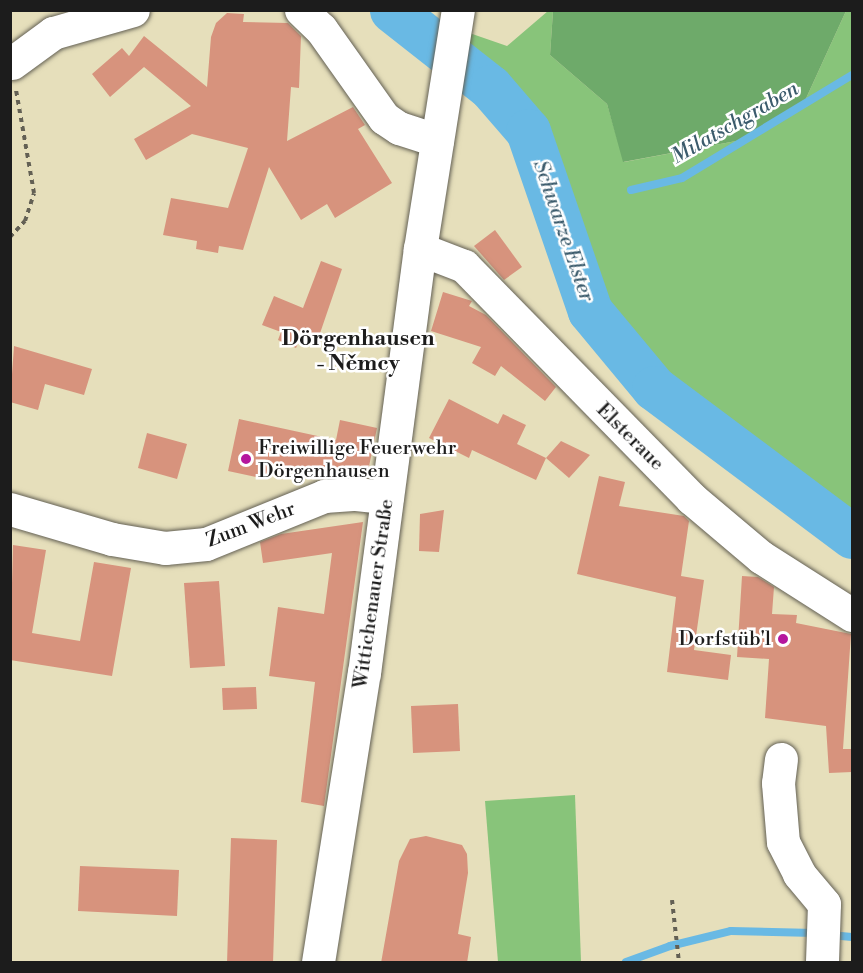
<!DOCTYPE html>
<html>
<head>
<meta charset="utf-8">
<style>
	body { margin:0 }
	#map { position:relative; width:863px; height:973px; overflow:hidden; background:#e6dfbb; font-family:"Libre Bodoni",serif }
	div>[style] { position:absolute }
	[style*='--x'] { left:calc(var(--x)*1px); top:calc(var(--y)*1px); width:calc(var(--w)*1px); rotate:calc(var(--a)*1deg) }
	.green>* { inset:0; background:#88c47a }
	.forest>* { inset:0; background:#6eaa6a }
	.stream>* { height:8px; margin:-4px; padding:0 4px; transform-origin:4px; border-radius:4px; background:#69b9e4 }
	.river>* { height:45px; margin:-22.5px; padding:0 22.5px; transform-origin:22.5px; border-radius:22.5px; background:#69b9e4 }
	.building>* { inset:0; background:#d7937d }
	.path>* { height:4px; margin-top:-2px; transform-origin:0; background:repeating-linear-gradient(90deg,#636054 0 4.5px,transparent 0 9px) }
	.roads { filter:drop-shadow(0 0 2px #636054) drop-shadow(0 0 2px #636054) }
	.minor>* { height:33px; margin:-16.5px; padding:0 16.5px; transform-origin:16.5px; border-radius:16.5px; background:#fff }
	.major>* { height:33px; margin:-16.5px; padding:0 16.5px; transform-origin:16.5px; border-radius:16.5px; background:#fff }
	.dots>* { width:16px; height:16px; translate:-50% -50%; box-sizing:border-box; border:3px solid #fff; border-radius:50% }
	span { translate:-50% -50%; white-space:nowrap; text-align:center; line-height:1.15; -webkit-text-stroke:5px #fff; paint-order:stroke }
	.street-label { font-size:20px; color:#1c1c1c }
	.poi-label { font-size:20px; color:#1c1c1c }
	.left { translate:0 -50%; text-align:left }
	.right { translate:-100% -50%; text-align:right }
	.water-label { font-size:21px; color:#3b5b6c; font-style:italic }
	.quarter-label { font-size:22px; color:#1c1c1c; font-weight:700 }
	.frame { position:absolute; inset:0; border:12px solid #1c1c1c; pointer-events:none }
</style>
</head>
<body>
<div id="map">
	<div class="green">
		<i style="clip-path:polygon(548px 11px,553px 11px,550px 55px,607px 104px,624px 162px,747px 139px,803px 105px,846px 11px,852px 11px,852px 536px,654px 388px,590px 311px,528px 131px,490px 87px,450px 59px,455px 28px,507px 46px)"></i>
		<i style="clip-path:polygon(575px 795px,581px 962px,498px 962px,485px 801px)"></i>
	</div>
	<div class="forest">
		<i style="clip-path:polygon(553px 11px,553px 10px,846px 11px,803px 105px,747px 139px,623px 162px,607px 104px,550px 55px)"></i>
	</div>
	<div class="stream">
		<i style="--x:631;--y:190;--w:52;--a:-13.2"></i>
		<i style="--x:682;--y:178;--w:199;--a:-31.2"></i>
		<i style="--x:830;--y:935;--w:22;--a:5"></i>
		<i style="--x:626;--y:962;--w:47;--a:-20"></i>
		<i style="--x:670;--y:946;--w:63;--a:-13.8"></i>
		<i style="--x:731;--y:931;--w:84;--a:1.4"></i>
	</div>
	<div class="river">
		<i style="--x:392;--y:10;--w:125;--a:38.2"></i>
		<i style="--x:490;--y:87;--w:58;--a:49.2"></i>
		<i style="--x:528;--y:131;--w:190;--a:71"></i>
		<i style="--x:590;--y:311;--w:100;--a:50.3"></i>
		<i style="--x:654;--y:388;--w:247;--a:36.8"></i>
	</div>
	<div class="building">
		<i style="clip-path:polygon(227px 13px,244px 14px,243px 22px,288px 23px,301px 36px,299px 88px,291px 87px,287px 141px,353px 107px,365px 125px,358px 129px,392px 183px,335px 218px,327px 204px,301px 220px,269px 167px,243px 250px,219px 246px,218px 253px,196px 249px,197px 241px,163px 235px,171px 198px,228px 208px,248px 148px,192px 134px,146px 160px,134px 139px,191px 106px,144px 67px,110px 97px,92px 74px,122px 48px,129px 56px,144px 36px,207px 87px,211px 37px,216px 23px)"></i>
		<i style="clip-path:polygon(495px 230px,522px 267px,504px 280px,474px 246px)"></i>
		<i style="clip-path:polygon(321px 261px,342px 269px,316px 345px,300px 339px,296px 348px,278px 340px,281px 332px,262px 325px,274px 296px,303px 308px)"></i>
		<i style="clip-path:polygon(443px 292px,472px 301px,469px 306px,486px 315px,556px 387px,545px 401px,501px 366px,495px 376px,472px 363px,481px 347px,431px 331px)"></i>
		<i style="clip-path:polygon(14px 346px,92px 369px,84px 395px,45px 384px,38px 410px,10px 402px)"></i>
		<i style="clip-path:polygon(449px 399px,498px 424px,503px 414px,526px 425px,517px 444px,546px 458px,536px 480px,472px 450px,469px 458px,429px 438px)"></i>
		<i style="clip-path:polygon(239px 419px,336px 440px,340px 420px,377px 428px,367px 476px,334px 477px,270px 463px,266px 479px,228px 471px)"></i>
		<i style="clip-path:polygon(147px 433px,187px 444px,177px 479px,138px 468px)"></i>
		<i style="clip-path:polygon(561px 441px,590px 455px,569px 478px,546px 458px)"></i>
		<i style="clip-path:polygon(599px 476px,625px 482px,619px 506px,684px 516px,689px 521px,681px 576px,704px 580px,694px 650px,731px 655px,728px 680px,667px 672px,676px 597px,577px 574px)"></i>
		<i style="clip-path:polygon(444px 510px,439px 552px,419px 551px,420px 514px)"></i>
		<i style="clip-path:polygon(363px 522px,324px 806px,301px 802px,315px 682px,269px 676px,278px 607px,324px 614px,332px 553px,263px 563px,260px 542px,281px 534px)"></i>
		<i style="clip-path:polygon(13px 545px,46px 550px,32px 633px,80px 641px,94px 562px,131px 568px,112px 676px,10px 660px)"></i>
		<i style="clip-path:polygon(742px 576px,758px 577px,774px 587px,772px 614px,797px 615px,796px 623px,851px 634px,843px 749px,852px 749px,852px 772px,829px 773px,826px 726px,765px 718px,769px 659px,737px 657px)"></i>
		<i style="clip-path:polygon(219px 581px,225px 666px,190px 668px,184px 583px)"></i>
		<i style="clip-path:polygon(256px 687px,257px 709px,223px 710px,222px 688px)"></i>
		<i style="clip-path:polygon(458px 704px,460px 751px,413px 753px,411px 706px)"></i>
		<i style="clip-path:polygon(426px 836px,462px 845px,467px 854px,468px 873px,458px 934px,471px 937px,467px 963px,381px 963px,399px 861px,410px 839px)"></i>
		<i style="clip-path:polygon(231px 838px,277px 840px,273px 963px,227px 963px)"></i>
		<i style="clip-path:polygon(80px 866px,179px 870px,177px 916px,78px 911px)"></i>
	</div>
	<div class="path">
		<i style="--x:10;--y:237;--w:22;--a:-47"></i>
		<i style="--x:25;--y:221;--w:29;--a:-72"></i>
		<i style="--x:34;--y:193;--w:105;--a:-99.9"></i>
		<i style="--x:672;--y:900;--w:62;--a:83.6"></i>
	</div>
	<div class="roads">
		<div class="minor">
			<i style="--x:301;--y:10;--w:28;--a:44"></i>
			<i style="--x:321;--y:29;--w:109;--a:54.7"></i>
			<i style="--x:384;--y:118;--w:18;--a:34"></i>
			<i style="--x:399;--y:128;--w:40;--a:18"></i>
			<i style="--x:12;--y:63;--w:51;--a:-36.2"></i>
			<i style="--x:53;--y:33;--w:83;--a:-16"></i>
			<i style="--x:420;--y:249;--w:47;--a:21.1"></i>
			<i style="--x:464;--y:266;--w:325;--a:45.6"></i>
			<i style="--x:691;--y:498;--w:92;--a:40.1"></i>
			<i style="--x:761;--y:557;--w:108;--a:32.5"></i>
			<i style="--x:10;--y:509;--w:106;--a:16.4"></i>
			<i style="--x:112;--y:539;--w:54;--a:9.6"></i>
			<i style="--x:165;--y:548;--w:41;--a:-5.6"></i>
			<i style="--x:206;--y:544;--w:127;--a:-22.1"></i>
			<i style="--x:324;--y:496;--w:32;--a:-4"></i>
			<i style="--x:356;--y:494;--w:31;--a:6"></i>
			<i style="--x:781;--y:759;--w:24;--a:97"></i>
			<i style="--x:778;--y:783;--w:59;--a:85.2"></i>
			<i style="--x:783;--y:842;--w:36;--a:63"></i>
			<i style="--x:799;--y:874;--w:39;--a:50"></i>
			<i style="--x:824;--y:904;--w:58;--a:92"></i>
		</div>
		<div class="major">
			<i style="--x:318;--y:962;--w:293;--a:-81"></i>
			<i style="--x:364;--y:673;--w:428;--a:-82.5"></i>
			<i style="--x:420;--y:249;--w:242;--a:-81"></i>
		</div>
	</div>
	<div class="dots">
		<i style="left:246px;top:459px;background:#b5179e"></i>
		<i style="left:783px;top:639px;background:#b5179e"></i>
	</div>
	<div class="street-label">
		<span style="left:630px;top:437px;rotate:45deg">Elsteraue</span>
		<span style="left:251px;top:525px;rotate:-21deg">Zum Wehr</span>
		<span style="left:374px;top:594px;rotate:-82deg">Wittichenauer Straße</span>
	</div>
	<div class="poi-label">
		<span class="left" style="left:258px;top:460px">Freiwillige Feuerwehr<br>Dörgenhausen</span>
		<span class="right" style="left:771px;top:639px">Dorfstüb'l</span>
	</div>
	<div class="water-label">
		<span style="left:735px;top:123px;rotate:-30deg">Milatschgraben</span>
		<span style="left:563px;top:231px;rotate:71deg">Schwarze Elster</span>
	</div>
	<div class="quarter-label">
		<span style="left:358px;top:351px">Dörgenhausen<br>- Němcy</span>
	</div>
	<div class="frame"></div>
</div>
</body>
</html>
